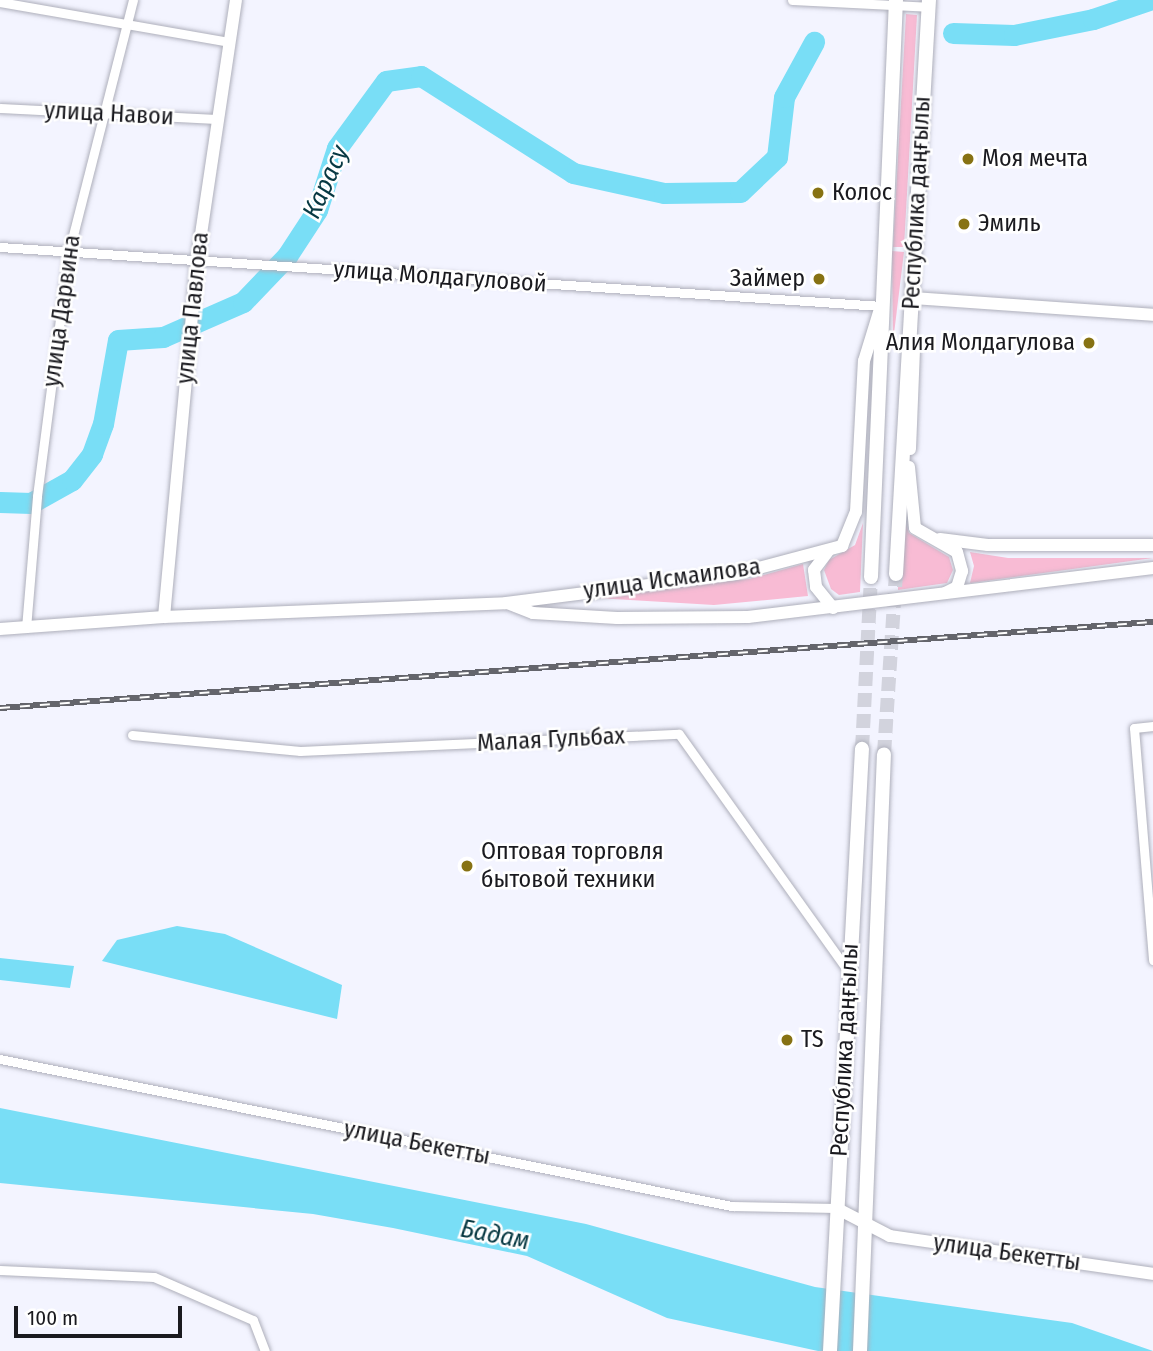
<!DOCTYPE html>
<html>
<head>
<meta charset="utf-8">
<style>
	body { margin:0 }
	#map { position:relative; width:1153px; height:1351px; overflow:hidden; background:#f3f4ff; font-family:"Fira Sans Condensed",sans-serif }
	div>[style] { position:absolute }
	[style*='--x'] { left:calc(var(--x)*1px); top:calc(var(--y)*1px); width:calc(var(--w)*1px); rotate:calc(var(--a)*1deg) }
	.green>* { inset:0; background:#f8bbd4 }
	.water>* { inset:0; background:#79def6 }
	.river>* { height:21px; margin:-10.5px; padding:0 10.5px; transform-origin:10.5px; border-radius:10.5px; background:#79def6 }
	.primary-tunnel>* { height:14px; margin-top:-7px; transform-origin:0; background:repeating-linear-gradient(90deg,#d2d3dd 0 14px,transparent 0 21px) }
	.roads { filter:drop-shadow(0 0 2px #aeafbb) drop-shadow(0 0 2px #aeafbb) }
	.minor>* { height:9px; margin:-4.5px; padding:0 4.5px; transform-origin:4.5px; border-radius:4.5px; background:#fff }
	.tertiary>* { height:12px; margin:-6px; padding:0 6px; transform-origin:6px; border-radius:6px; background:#fff }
	.secondary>* { height:12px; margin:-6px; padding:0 6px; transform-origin:6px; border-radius:6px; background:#fff }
	.primary>* { height:14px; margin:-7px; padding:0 7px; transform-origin:7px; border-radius:7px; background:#fff }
	.rail>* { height:6px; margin-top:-3px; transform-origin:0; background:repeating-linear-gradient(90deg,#fff 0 10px,#64656c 0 20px); box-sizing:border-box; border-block:2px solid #64656c }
	.dots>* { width:19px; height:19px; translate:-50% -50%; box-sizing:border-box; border:4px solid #fff; border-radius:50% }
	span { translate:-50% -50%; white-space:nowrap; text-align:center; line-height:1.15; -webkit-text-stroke:5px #fff; paint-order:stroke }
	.street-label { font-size:24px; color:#1a1a1f }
	.poi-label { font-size:24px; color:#1a1a1f }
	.left { translate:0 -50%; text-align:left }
	.right { translate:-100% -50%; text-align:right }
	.water-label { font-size:26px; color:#073943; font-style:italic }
	.scale { position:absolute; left:14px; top:1306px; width:168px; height:32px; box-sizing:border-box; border:4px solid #1a1a1f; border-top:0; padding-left:9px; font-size:21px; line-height:24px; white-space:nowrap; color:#1a1a1f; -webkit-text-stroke:5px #fff; paint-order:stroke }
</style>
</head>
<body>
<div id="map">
	<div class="green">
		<i style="clip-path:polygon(906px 14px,917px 15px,904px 247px,893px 247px)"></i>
		<i style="clip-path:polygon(892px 251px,904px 252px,893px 342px)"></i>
		<i style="clip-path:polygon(900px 507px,909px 533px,949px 557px,953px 570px,947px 583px,898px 590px)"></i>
		<i style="clip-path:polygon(863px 523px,860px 592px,839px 595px,831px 589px,824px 570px,829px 560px,855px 545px)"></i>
		<i style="clip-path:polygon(970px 552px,1008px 558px,1153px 558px,970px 583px,974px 566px)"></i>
		<i style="clip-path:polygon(803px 564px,808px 596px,714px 605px,563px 596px,749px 579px)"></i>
	</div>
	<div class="water">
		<i style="clip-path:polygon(177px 926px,225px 934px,342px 985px,337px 1019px,102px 961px,117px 940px)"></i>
		<i style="clip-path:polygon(0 958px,74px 966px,70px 988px,0 980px)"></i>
		<i style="clip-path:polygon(0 1108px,586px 1224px,815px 1287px,1072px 1323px,1153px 1351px,818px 1351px,667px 1318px,527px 1256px,393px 1228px,313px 1214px,0 1183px)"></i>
	</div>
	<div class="river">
		<i style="--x:953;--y:33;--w:61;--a:1.9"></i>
		<i style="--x:1014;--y:35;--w:81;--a:-11.4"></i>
		<i style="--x:1093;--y:19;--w:59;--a:-18.7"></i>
		<i style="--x:0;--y:502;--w:31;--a:2"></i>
		<i style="--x:31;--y:503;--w:47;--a:-29.3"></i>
		<i style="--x:72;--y:480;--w:33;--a:-52"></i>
		<i style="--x:92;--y:454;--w:32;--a:-70"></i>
		<i style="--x:103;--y:424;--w:85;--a:-79.9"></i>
		<i style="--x:118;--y:340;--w:45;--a:-3.8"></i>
		<i style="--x:163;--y:337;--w:87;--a:-23.6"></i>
		<i style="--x:243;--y:302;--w:64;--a:-46.3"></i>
		<i style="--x:287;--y:256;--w:55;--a:-56.9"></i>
		<i style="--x:317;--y:210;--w:65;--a:-72.1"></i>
		<i style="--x:337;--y:148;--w:83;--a:-53.8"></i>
		<i style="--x:386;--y:81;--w:35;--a:-8"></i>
		<i style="--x:421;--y:76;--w:180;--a:32.5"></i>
		<i style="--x:573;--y:173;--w:93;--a:12.4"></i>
		<i style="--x:664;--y:193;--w:76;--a:-0.8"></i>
		<i style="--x:740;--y:192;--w:51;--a:-43.4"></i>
		<i style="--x:777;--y:157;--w:60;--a:-83.3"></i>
		<i style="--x:784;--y:97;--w:63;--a:-61.4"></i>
	</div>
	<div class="primary-tunnel">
		<i style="--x:862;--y:749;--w:172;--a:-87"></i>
		<i style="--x:884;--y:754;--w:180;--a:-86.2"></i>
	</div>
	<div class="roads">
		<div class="minor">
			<i style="--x:792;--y:0;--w:136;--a:2.9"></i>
			<i style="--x:0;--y:2;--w:232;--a:9.9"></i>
			<i style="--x:0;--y:108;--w:217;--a:2.9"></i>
			<i style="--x:0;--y:247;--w:883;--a:3.83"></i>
			<i style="--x:26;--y:628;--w:132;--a:-85.2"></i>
			<i style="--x:37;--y:496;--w:247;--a:-82.6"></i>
			<i style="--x:69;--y:251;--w:259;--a:-75.7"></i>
			<i style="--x:1153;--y:726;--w:19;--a:174"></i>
			<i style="--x:1134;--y:728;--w:233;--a:85.3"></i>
			<i style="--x:132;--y:735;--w:169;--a:5.4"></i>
			<i style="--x:300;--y:751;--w:379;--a:-2.6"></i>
			<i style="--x:679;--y:734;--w:292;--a:54.5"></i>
			<i style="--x:0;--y:1059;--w:747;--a:11.36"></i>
			<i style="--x:732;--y:1206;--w:104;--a:1.1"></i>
			<i style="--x:0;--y:1270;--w:154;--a:2.6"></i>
			<i style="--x:154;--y:1277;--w:108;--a:23.5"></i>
			<i style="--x:253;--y:1320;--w:33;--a:69"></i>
		</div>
		<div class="tertiary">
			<i style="--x:912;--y:298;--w:242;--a:4"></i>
			<i style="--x:164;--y:617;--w:358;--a:-84.7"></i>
			<i style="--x:197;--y:261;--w:264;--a:-81.5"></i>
			<i style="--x:836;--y:1208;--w:61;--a:27.4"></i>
			<i style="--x:890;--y:1236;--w:266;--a:8.2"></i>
		</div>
		<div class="secondary">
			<i style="--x:910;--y:449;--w:101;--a:-87.7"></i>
			<i style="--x:909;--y:467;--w:61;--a:84.4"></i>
			<i style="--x:915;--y:528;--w:48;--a:29.7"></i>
			<i style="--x:957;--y:552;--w:20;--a:75"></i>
			<i style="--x:962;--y:571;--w:17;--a:107"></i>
			<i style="--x:957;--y:587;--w:13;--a:153"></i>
			<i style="--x:940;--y:539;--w:48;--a:7.1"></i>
			<i style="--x:988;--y:545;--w:165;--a:0"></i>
			<i style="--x:829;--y:550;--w:25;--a:127"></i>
			<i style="--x:814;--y:570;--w:17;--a:83"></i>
			<i style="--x:816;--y:587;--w:27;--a:51"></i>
			<i style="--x:507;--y:603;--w:28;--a:21"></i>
			<i style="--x:533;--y:613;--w:84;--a:3.4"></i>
			<i style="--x:617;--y:618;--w:131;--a:-0.4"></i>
			<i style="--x:748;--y:617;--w:408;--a:-6.9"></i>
			<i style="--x:0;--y:629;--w:164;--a:-4.2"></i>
			<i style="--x:164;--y:617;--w:342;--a:-2.3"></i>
			<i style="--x:506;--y:603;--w:232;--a:-7.2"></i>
			<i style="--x:736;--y:574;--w:110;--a:-14.8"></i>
			<i style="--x:842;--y:546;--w:37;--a:-68"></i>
			<i style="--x:856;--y:512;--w:151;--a:-87"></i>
			<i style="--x:864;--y:361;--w:54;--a:-72.9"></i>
		</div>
		<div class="primary">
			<i style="--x:896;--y:574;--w:575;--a:-86.71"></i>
			<i style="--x:871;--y:577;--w:578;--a:-87.52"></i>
			<i style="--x:830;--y:1351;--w:603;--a:-86.96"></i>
			<i style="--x:860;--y:1351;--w:597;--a:-87.7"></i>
		</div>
	</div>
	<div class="rail">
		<i style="--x:0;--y:708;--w:1156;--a:-4.27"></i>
	</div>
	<div class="dots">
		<i style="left:968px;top:159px;background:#877213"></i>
		<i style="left:818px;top:193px;background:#877213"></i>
		<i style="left:964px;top:224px;background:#877213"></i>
		<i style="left:819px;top:279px;background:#877213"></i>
		<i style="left:1089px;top:343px;background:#877213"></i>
		<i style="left:467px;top:866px;background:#877213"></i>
		<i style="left:787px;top:1040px;background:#877213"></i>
	</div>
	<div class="street-label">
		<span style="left:109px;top:114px;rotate:3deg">улица Навои</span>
		<span style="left:917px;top:203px;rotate:-87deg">Республика даңғылы</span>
		<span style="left:440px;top:277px;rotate:4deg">улица Молдагуловой</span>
		<span style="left:193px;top:308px;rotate:-84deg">улица Павлова</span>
		<span style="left:62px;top:311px;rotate:-82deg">улица Дарвина</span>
		<span style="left:672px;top:579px;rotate:-8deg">улица Исмаилова</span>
		<span style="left:551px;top:740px;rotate:-3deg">Малая Гульбах</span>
		<span style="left:845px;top:1050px;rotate:-87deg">Республика даңғылы</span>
		<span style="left:417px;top:1143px;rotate:11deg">улица Бекетты</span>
		<span style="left:1007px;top:1253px;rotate:8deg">улица Бекетты</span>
	</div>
	<div class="poi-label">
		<span class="left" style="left:982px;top:159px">Моя мечта</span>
		<span class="left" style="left:832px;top:193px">Колос</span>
		<span class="left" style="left:978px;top:224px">Эмиль</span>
		<span class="right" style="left:805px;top:279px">Займер</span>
		<span class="right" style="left:1075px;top:343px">Алия Молдагулова</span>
		<span class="left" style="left:481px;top:866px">Оптовая торговля<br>бытовой техники</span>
		<span class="left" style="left:801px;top:1040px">TS</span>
	</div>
	<div class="water-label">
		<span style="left:326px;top:182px;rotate:-66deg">Карасу</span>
		<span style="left:495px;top:1235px;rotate:11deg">Бадам</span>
	</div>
	<div class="scale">100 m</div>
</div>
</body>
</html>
